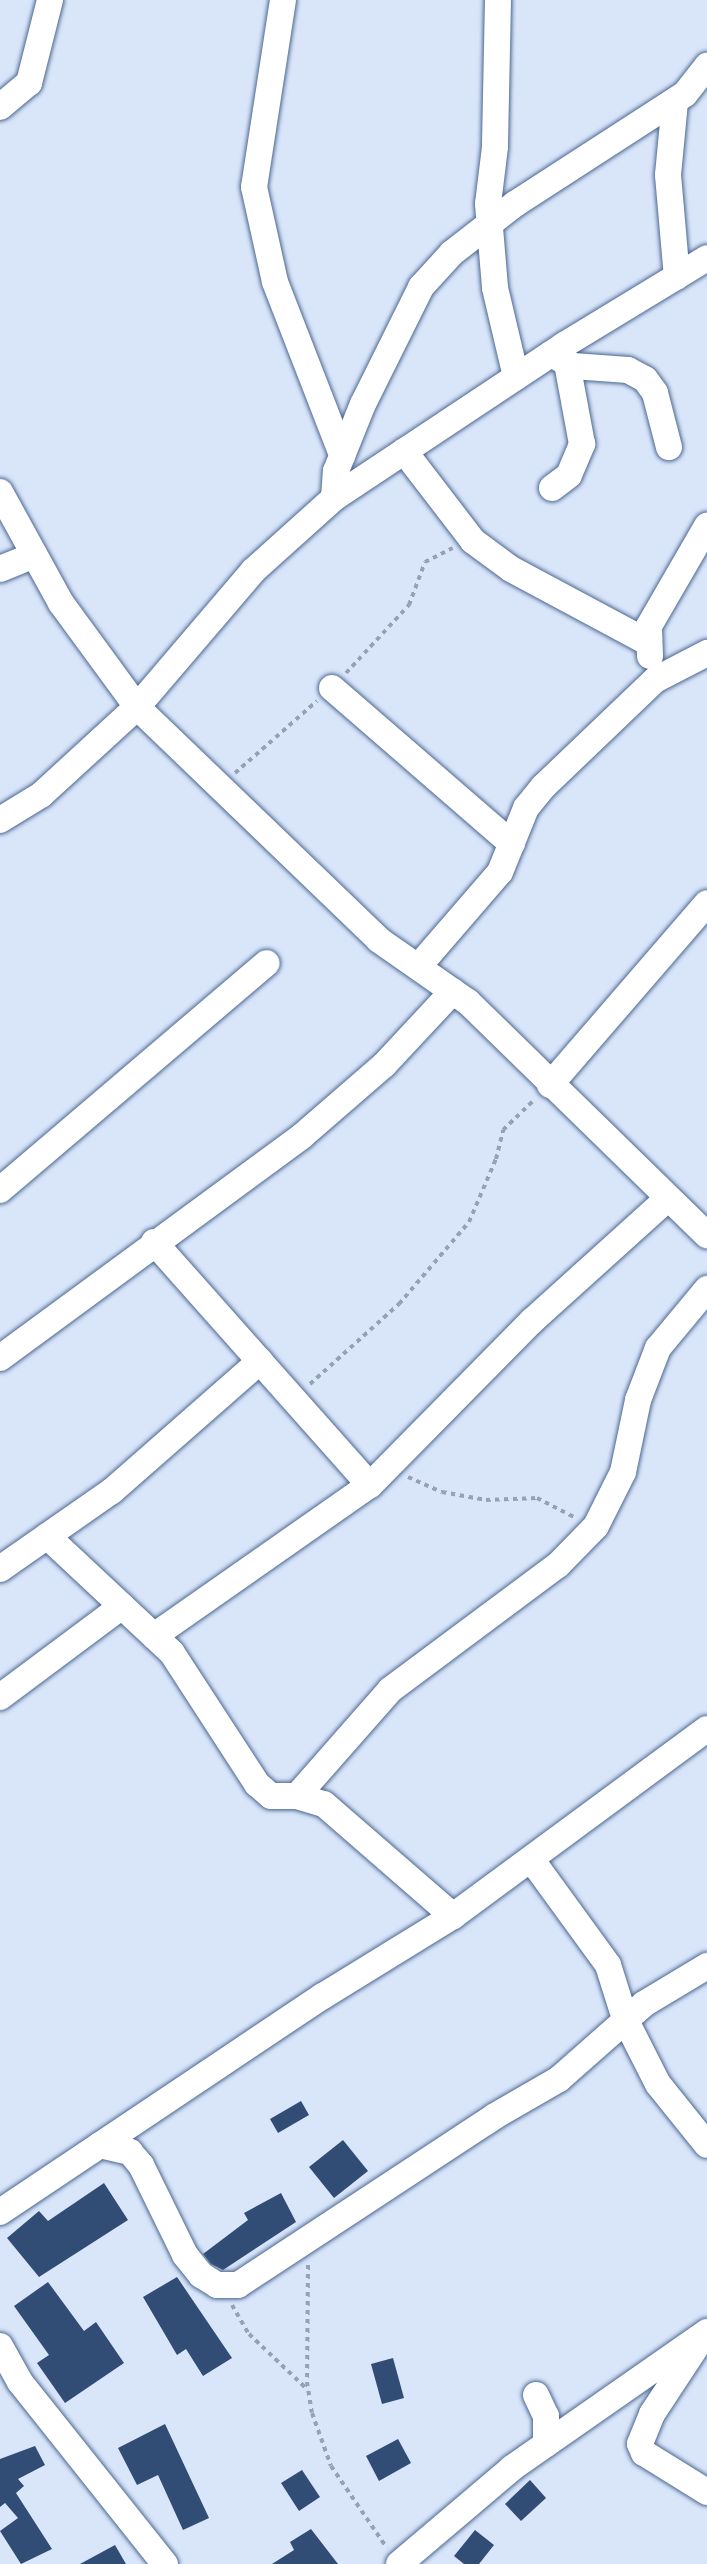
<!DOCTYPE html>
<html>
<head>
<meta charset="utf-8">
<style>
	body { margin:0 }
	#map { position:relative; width:707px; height:2564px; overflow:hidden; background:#d9e6fa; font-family:Literata,serif }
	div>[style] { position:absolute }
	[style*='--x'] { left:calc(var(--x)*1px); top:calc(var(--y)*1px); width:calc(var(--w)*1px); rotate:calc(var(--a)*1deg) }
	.building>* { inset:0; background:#314c75 }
	.path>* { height:4px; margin-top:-2px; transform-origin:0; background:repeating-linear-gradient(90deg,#95a1b4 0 4.5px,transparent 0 9px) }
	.roads { filter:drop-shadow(0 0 2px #4b6792) drop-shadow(0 0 2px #4b6792) }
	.minor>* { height:26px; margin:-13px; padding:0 13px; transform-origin:13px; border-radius:13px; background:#fff }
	span { translate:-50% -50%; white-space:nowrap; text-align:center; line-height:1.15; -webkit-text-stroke:6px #fff; paint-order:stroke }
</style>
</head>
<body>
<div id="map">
	<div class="building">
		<i style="clip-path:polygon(301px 2101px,309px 2115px,278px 2133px,270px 2119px)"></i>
		<i style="clip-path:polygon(343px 2140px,368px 2171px,334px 2198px,309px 2167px)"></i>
		<i style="clip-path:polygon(104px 2183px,128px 2220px,39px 2277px,7px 2238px,39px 2211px,48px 2221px)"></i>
		<i style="clip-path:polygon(281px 2193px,296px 2222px,223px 2270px,211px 2264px,203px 2254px,248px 2220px,244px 2213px)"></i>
		<i style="clip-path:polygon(177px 2277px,232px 2358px,203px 2376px,186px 2349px,177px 2355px,143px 2297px)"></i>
		<i style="clip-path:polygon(48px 2282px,84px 2331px,96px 2322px,124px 2363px,65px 2403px,37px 2363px,49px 2355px,14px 2306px)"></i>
		<i style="clip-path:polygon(393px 2358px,404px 2398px,382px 2404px,371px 2364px)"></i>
		<i style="clip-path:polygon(165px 2424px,209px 2518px,183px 2530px,158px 2475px,137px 2485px,118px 2448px)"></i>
		<i style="clip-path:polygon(398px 2439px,411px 2463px,379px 2481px,366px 2456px)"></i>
		<i style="clip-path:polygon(35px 2446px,45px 2465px,18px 2479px,24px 2486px,16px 2493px,52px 2549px,21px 2564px,0 2531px,18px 2518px,5px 2503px,0 2507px,0 2459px)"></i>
		<i style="clip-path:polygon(302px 2470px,320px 2497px,299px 2511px,281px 2483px)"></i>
		<i style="clip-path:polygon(530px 2480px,546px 2498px,521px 2521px,505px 2504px)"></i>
		<i style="clip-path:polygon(311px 2529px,338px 2564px,272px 2564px,294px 2550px,290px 2542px)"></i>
		<i style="clip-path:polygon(475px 2530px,494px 2545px,479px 2564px,464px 2564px,454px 2556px)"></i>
		<i style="clip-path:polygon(115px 2545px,126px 2564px,80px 2564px)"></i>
	</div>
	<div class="path">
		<i style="--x:346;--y:673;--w:93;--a:-47.2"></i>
		<i style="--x:409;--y:605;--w:46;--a:-69.6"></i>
		<i style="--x:425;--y:562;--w:31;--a:-27"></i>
		<i style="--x:235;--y:773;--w:109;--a:-41.3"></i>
		<i style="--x:310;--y:1384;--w:120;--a:-42"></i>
		<i style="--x:399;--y:1304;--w:108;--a:-49.5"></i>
		<i style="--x:469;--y:1222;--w:69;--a:-66.8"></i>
		<i style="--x:496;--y:1159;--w:30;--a:-76"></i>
		<i style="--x:503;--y:1130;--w:43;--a:-44.1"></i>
		<i style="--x:408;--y:1477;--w:37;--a:24"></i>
		<i style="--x:442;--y:1492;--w:45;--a:10.3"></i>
		<i style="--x:486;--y:1500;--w:51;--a:-2.2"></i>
		<i style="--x:537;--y:1498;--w:42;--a:27.2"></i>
		<i style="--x:308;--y:2265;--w:117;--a:90.5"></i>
		<i style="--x:307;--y:2382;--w:31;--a:81"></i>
		<i style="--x:312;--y:2413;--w:56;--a:70.3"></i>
		<i style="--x:331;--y:2466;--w:99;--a:55.7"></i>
		<i style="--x:232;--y:2305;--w:34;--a:60"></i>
		<i style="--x:249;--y:2334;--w:81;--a:43.5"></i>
	</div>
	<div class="roads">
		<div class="minor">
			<i style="--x:283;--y:0;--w:189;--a:98.8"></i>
			<i style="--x:254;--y:187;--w:97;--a:77.5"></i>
			<i style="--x:275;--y:282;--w:186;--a:68.8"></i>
			<i style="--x:498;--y:0;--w:147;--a:91.2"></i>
			<i style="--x:495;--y:147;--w:57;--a:97"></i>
			<i style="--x:488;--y:204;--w:84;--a:85.2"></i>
			<i style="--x:495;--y:288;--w:91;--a:76.7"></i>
			<i style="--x:675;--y:102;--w:73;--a:95.5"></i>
			<i style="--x:668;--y:175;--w:102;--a:85"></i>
			<i style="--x:0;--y:107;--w:38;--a:-40"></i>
			<i style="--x:29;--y:83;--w:86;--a:-75.8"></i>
			<i style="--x:551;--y:354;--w:25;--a:29"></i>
			<i style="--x:573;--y:366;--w:55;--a:4.2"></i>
			<i style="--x:628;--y:370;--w:19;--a:28"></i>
			<i style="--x:645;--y:379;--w:17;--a:54"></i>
			<i style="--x:655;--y:393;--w:56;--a:75.5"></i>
			<i style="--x:404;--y:451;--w:113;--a:52.5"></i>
			<i style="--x:473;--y:541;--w:47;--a:36.4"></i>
			<i style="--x:511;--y:569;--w:154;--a:28.2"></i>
			<i style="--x:552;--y:488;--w:21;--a:-37"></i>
			<i style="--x:569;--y:475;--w:34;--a:-67"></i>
			<i style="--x:582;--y:444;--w:82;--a:-100.5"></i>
			<i style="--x:0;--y:492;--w:127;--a:61.2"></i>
			<i style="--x:61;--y:603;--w:129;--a:53.8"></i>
			<i style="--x:137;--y:707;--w:336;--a:43.9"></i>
			<i style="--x:379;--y:940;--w:108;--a:34.9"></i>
			<i style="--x:468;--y:1002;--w:334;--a:44.3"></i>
			<i style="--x:334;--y:498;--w:27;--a:-86"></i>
			<i style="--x:336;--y:471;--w:72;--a:-68.1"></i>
			<i style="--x:363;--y:404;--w:131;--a:-63.6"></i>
			<i style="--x:421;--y:287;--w:46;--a:-47.6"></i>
			<i style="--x:452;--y:253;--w:80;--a:-37.9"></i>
			<i style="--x:515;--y:204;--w:202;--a:-32.9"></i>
			<i style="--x:685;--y:94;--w:36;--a:-52"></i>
			<i style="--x:0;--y:569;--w:37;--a:-22"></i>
			<i style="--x:650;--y:656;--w:30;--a:-92"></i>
			<i style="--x:649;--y:626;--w:116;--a:-59.9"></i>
			<i style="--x:332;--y:688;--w:238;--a:40.9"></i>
			<i style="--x:0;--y:820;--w:48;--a:-31.4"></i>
			<i style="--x:41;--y:795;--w:130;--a:-42.5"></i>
			<i style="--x:137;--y:707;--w:179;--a:-49.5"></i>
			<i style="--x:253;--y:571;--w:109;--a:-42"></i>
			<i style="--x:334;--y:498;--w:276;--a:-33.6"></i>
			<i style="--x:564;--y:345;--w:167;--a:-31.3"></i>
			<i style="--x:418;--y:967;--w:125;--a:-49.2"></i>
			<i style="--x:500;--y:872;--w:69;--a:-67.9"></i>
			<i style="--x:526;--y:808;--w:27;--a:-51"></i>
			<i style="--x:543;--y:787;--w:155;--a:-43.7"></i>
			<i style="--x:655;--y:680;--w:59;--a:-27.4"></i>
			<i style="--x:550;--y:1085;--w:240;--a:-49.2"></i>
			<i style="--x:0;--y:1190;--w:350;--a:-40.4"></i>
			<i style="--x:154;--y:1242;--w:325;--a:48.4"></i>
			<i style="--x:0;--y:1358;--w:375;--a:-36.3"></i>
			<i style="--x:302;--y:1136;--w:108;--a:-40.9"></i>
			<i style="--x:384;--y:1065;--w:101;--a:-47"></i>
			<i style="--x:47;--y:1536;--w:171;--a:43.1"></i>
			<i style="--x:172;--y:1653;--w:156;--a:57"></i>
			<i style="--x:257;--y:1784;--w:18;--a:41"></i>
			<i style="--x:271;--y:1796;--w:26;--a:0"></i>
			<i style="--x:297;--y:1796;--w:28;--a:17"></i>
			<i style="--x:324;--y:1804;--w:171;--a:41"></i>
			<i style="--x:0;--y:1569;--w:136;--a:-34.9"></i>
			<i style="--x:112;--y:1491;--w:197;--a:-41.3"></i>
			<i style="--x:154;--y:1636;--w:264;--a:-35"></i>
			<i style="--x:370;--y:1485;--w:231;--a:-45.4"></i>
			<i style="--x:532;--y:1321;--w:183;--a:-42.1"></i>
			<i style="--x:0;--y:1697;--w:152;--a:-36.7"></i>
			<i style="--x:297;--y:1796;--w:141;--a:-48.7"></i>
			<i style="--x:390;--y:1690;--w:209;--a:-36.7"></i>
			<i style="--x:558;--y:1565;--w:54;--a:-45.7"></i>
			<i style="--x:596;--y:1526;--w:60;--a:-63.4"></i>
			<i style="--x:623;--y:1472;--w:74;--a:-78.2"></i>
			<i style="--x:638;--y:1400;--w:56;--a:-69"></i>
			<i style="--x:658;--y:1348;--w:77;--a:-50.3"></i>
			<i style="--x:531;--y:1859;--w:131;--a:54"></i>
			<i style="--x:608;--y:1965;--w:57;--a:72.5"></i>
			<i style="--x:625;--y:2019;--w:73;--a:63.1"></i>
			<i style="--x:658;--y:2084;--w:78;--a:51.2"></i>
			<i style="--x:100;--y:2145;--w:31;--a:13"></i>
			<i style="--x:130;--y:2152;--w:17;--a:50"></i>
			<i style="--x:141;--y:2165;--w:100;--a:63.9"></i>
			<i style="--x:185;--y:2255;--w:26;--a:51"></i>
			<i style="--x:201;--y:2275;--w:19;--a:32"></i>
			<i style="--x:217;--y:2285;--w:21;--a:0"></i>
			<i style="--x:238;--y:2285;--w:308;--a:-33.3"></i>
			<i style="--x:495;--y:2116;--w:74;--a:-30"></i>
			<i style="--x:559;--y:2079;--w:113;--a:-41.4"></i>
			<i style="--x:644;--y:2004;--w:74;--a:-31.1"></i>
			<i style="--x:0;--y:2212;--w:389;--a:-33.8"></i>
			<i style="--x:323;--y:1996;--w:153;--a:-31.6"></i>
			<i style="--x:453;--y:1916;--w:315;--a:-36.4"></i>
			<i style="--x:0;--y:2346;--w:41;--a:60.9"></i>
			<i style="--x:20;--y:2382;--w:233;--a:51.5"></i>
			<i style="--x:696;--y:2347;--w:80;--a:123.3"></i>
			<i style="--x:652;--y:2414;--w:32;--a:112"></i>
			<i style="--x:640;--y:2444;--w:10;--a:66"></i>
			<i style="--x:644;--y:2453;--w:74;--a:31.8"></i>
			<i style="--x:536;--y:2395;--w:23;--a:65"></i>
			<i style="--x:546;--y:2416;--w:28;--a:90"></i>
			<i style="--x:399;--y:2564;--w:148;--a:-40.3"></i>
			<i style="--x:512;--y:2468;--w:238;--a:-34.9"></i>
		</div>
	</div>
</div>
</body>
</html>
